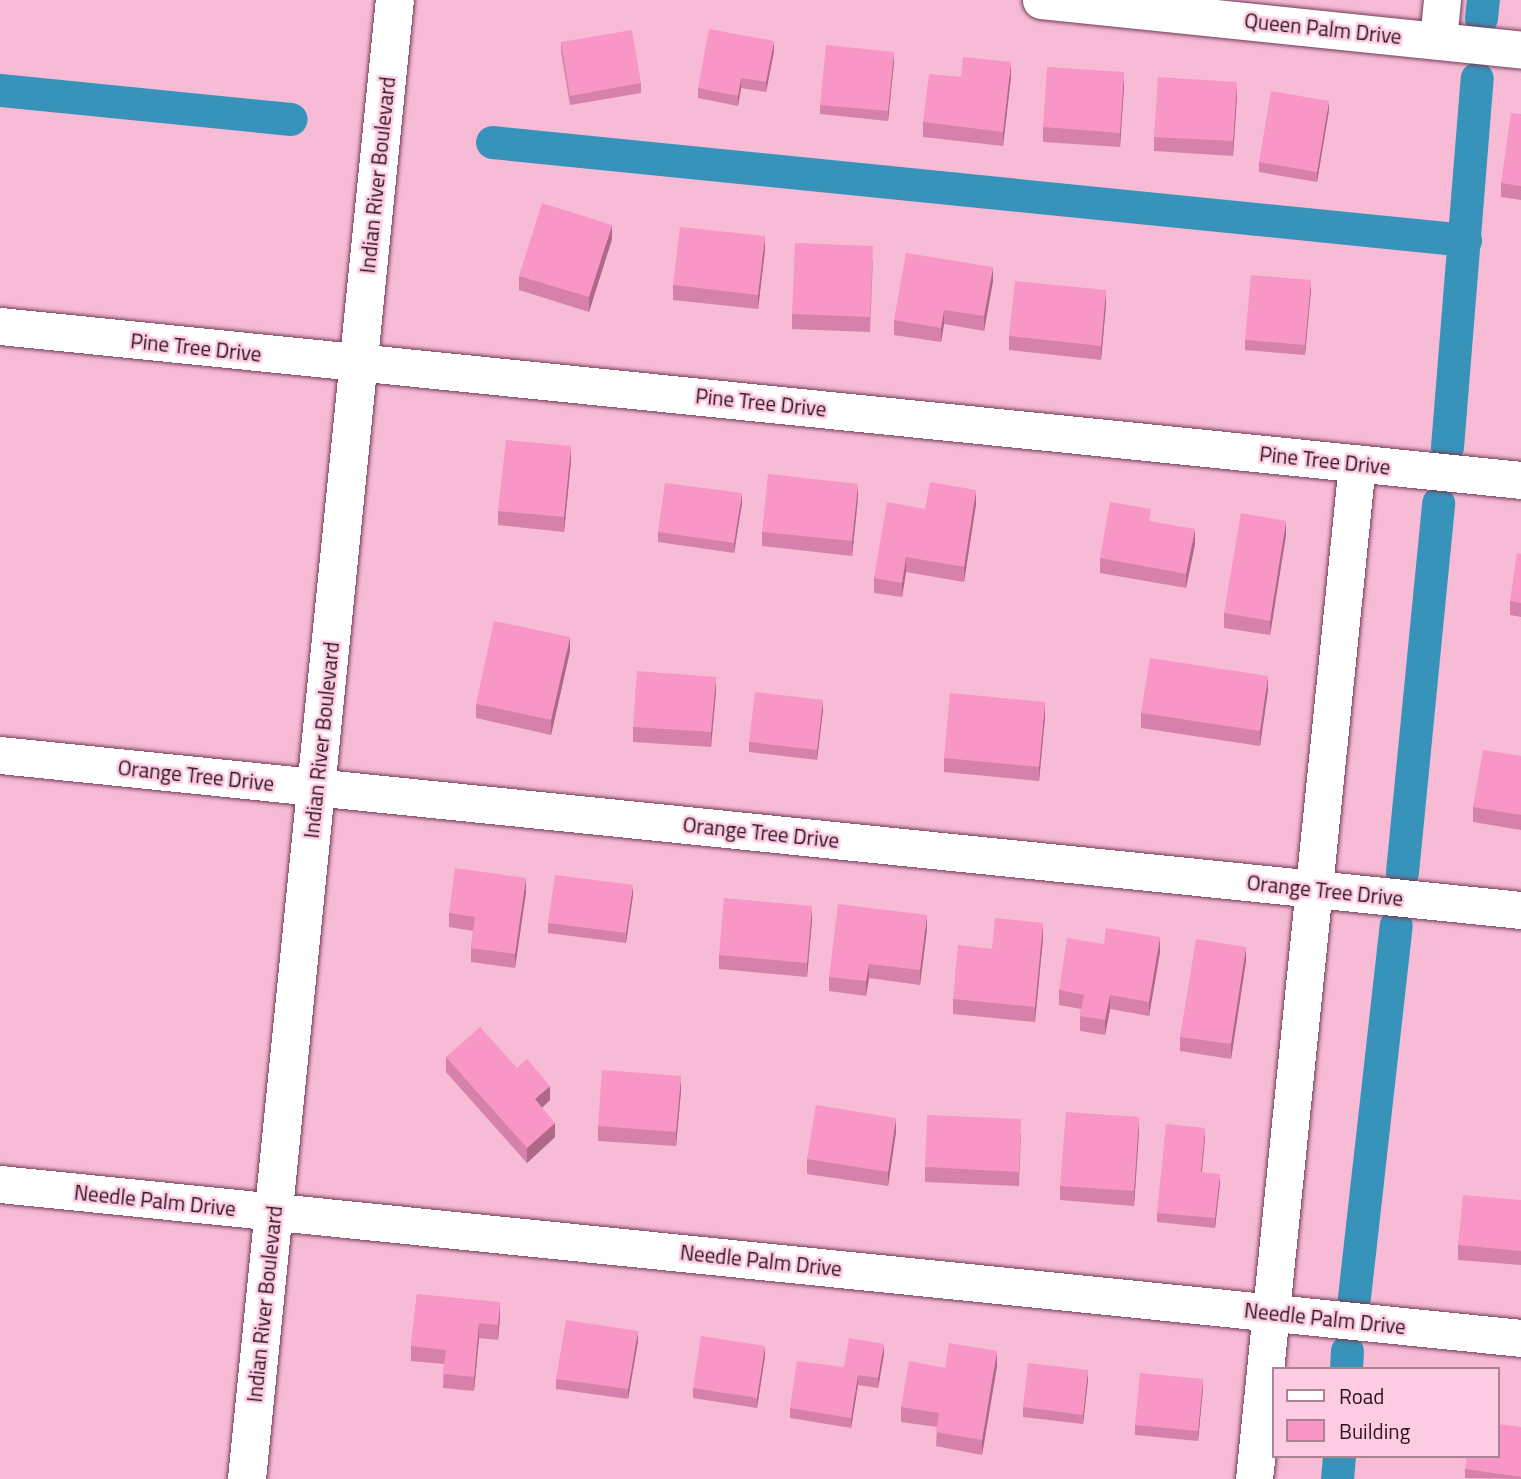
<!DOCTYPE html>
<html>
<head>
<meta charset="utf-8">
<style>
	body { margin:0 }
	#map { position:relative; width:1521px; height:1479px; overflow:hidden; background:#f8bbd6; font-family:"Titillium Web",sans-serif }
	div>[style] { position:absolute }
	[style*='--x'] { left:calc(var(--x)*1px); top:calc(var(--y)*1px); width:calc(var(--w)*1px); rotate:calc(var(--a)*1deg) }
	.canal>* { height:33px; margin:-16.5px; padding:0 16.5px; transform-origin:16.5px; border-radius:16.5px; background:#3893bb }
	.roads { filter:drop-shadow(0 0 2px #703d56) drop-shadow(0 0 2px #703d56) }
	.minor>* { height:37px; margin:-18.5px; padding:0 18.5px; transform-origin:18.5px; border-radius:18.5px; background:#fff }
	.major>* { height:38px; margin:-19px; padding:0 19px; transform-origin:19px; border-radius:19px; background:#fff }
	.wall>* { inset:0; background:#d581a9 }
	.shaded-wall>* { inset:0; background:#ae698a }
	.building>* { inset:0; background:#f896c5 }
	span { translate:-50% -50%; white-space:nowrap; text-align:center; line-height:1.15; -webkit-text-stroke:5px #fecce2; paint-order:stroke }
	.street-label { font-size:21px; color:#2b1520 }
	.legend { position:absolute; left:1272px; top:1367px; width:228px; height:91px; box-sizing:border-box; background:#fecce2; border:2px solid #aa8394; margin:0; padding:9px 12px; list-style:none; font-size:21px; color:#2b1520 }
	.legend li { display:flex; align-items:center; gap:14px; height:35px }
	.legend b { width:35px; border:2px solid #aa8394 }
</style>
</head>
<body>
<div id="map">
	<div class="canal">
		<i style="--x:1481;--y:18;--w:18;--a:-84"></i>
		<i style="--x:0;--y:90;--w:292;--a:5.7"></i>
		<i style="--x:492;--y:142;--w:978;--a:5.75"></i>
		<i style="--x:1447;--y:447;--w:370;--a:-85.4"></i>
		<i style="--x:1402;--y:872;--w:371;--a:-84.4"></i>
		<i style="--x:1354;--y:1297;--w:374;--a:-83.6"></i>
		<i style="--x:1346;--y:1369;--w:18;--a:-87"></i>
		<i style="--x:1337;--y:1479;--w:23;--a:-85"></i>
	</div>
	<div class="roads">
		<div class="minor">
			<i style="--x:1041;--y:0;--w:483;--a:5.9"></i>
			<i style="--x:1438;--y:40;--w:40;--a:-84.3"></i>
			<i style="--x:0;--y:326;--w:1529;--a:5.78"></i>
			<i style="--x:0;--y:755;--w:1529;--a:5.82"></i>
			<i style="--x:0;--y:1184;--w:1529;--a:5.78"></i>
			<i style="--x:1254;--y:1479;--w:1021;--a:-84.21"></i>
		</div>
		<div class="major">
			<i style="--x:247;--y:1479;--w:1486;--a:-84.29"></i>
		</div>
	</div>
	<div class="wall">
		<i style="clip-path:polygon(561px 42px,641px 83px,641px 93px,570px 105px,561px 52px)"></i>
		<i style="clip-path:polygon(774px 51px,766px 92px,741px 88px,738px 106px,698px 98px,698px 88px)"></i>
		<i style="clip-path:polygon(894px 62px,888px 121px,820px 114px,820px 105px)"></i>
		<i style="clip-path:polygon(961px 77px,1011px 77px,1003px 146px,923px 137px,923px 122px)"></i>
		<i style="clip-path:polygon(1124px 86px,1120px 147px,1043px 142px,1043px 127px)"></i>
		<i style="clip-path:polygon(1237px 96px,1233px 156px,1154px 151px,1154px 137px)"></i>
		<i style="clip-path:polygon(1329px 110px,1317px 182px,1259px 172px,1259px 162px)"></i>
		<i style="clip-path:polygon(1521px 114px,1521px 200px,1501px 197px,1501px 183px)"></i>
		<i style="clip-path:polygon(612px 239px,589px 312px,519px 290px,519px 276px)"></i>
		<i style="clip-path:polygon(765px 250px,758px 309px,673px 300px,673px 285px)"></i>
		<i style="clip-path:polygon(873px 260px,870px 332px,792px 329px,792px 314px)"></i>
		<i style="clip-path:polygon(993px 281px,984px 331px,944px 324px,941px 342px,894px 335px,894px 320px)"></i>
		<i style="clip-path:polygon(1311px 290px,1305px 355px,1245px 350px,1245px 340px)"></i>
		<i style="clip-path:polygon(1106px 305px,1101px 360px,1009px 350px,1009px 336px)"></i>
		<i style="clip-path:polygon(571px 461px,564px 532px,498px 525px,498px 511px)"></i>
		<i style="clip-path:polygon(858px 498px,852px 556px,762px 546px,762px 532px)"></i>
		<i style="clip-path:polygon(742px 503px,734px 553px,658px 542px,658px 532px)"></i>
		<i style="clip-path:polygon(976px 504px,964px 582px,906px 572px,902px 597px,874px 593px,874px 578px,925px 509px)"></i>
		<i style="clip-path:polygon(1151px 522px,1195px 544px,1186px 588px,1100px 573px,1100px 558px)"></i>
		<i style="clip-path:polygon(1286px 535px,1270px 635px,1224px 628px,1224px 613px)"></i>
		<i style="clip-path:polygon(1521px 554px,1521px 617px,1510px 615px,1510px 601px)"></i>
		<i style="clip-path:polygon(570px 651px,551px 735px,476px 718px,476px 704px)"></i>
		<i style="clip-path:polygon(1268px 690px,1260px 746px,1141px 728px,1141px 713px)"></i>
		<i style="clip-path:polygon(716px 691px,711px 747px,633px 742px,633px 727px)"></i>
		<i style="clip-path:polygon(823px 710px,817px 760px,749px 752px,749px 742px)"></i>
		<i style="clip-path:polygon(1045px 717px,1039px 781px,944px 772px,944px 758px)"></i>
		<i style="clip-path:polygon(1521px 756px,1521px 830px,1473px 822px,1473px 807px)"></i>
		<i style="clip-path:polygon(526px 892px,515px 968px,471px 962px,471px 948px,473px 931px,449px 927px,449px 913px)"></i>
		<i style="clip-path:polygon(633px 895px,626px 943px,548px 933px,548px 923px)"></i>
		<i style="clip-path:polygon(812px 920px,807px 977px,719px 969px,719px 955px)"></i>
		<i style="clip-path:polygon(927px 929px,920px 985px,869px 978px,866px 996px,829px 991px,829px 977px)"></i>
		<i style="clip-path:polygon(1043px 938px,1035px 1022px,953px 1014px,953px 999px,992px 949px)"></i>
		<i style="clip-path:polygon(1104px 944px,1160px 952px,1149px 1016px,1110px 1009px,1105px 1035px,1080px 1031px,1080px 1016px,1081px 1009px,1059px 1005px,1059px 990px)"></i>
		<i style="clip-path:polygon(1246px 961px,1231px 1059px,1180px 1051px,1180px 1037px)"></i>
		<i style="clip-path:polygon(446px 1057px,517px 1068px,550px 1100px,542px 1108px,555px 1137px,527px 1163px,446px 1072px)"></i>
		<i style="clip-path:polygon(681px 1091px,676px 1146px,598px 1141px,598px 1126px)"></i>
		<i style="clip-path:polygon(896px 1132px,888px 1186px,807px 1174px,807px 1159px)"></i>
		<i style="clip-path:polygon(1139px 1132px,1134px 1206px,1060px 1200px,1060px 1186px)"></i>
		<i style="clip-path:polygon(1021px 1134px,1019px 1186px,925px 1182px,925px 1167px)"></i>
		<i style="clip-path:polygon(1205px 1137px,1202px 1172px,1220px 1183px,1215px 1228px,1157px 1222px,1157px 1213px)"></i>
		<i style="clip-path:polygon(1521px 1200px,1521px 1265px,1458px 1260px,1458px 1245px)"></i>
		<i style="clip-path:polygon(417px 1294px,500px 1317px,498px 1340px,479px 1338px,474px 1391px,443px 1388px,444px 1364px,411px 1361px,411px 1346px)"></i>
		<i style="clip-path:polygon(638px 1341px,628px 1399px,556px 1389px,556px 1379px)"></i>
		<i style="clip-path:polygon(884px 1354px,878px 1388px,858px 1385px,851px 1428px,790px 1418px,790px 1408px,844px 1367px)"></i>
		<i style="clip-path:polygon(765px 1356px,757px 1408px,693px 1398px,693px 1388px)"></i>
		<i style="clip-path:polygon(997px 1366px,982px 1455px,936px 1446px,937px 1427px,901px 1422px,901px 1407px,945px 1368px)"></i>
		<i style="clip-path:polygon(1088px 1380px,1083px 1424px,1023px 1417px,1023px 1407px)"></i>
		<i style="clip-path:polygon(1203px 1388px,1198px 1441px,1135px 1435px,1135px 1425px)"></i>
		<i style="clip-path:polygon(1521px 1427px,1521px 1479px,1465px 1478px,1465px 1469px)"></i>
	</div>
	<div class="shaded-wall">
		<i style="clip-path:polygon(774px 41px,774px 51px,766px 92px,766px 82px)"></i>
		<i style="clip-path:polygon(894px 52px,894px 62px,888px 121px,888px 111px)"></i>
		<i style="clip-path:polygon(1011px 62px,1011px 77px,1003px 146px,1003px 132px)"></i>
		<i style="clip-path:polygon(1124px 72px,1124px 86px,1120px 147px,1120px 133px)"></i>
		<i style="clip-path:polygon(741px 78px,741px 88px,738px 106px,738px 96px)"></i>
		<i style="clip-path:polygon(1237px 82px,1237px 96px,1233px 156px,1233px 141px)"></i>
		<i style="clip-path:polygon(1329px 101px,1329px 110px,1317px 182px,1317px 172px)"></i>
		<i style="clip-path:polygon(612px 225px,612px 239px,589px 312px,589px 297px)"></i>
		<i style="clip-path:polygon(765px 236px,765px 250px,758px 309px,758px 295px)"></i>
		<i style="clip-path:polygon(993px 267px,993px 281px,984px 331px,984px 316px)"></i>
		<i style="clip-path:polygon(1311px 280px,1311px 290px,1305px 355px,1305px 345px)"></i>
		<i style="clip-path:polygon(1106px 290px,1106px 305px,1101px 360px,1101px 346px)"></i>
		<i style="clip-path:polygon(944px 310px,944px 324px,941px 342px,941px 328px)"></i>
		<i style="clip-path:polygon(571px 446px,571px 461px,564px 532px,564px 517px)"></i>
		<i style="clip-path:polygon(858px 484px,858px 498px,852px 556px,852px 541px)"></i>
		<i style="clip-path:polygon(976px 490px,976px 504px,964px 582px,964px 567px)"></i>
		<i style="clip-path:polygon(742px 493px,742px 503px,734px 553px,734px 543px)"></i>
		<i style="clip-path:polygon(1286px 521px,1286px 535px,1270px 635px,1270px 621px)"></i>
		<i style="clip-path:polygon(1195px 529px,1195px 544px,1186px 588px,1186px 574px)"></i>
		<i style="clip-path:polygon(906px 557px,906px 572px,902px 597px,902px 583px)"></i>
		<i style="clip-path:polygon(570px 637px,570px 651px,551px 735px,551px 720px)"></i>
		<i style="clip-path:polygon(1268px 676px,1268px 690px,1260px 746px,1260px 731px)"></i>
		<i style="clip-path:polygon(716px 677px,716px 691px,711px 747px,711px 732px)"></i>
		<i style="clip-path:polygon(823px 700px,823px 710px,817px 760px,817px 750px)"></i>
		<i style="clip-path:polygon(1045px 702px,1045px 717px,1039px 781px,1039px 767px)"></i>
		<i style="clip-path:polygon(526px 878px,526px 892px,515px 968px,515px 954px)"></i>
		<i style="clip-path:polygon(633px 885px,633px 895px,626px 943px,626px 933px)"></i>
		<i style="clip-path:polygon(812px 906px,812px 920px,807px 977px,807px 963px)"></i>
		<i style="clip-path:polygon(927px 915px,927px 929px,920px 985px,920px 970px)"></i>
		<i style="clip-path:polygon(1043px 923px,1043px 938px,1035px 1022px,1035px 1007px)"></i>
		<i style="clip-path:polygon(1160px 937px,1160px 952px,1149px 1016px,1149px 1002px)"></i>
		<i style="clip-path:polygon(1246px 947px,1246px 961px,1231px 1059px,1231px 1044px)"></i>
		<i style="clip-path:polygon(869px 964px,869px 978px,866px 996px,866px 981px)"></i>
		<i style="clip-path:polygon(1110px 995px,1110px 1009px,1105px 1035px,1105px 1020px)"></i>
		<i style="clip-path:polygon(681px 1076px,681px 1091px,676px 1146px,676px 1132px)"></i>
		<i style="clip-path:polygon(550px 1086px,550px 1100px,535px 1114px,535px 1099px)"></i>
		<i style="clip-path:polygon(1139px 1117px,1139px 1132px,1134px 1206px,1134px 1191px)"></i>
		<i style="clip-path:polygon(896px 1118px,896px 1132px,888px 1186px,888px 1172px)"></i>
		<i style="clip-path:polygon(555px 1123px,555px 1137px,527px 1163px,527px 1148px)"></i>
		<i style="clip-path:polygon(1205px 1128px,1205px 1137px,1201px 1182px,1201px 1172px)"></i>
		<i style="clip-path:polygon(1220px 1174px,1220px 1183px,1215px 1228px,1215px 1218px)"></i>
		<i style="clip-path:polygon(500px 1302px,500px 1317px,498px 1340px,498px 1325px)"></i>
		<i style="clip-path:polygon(479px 1323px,479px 1338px,474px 1391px,474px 1377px)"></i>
		<i style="clip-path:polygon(638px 1331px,638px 1341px,628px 1399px,628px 1389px)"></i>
		<i style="clip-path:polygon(884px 1344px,884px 1354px,878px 1388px,878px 1378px)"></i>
		<i style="clip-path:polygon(765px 1346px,765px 1356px,757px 1408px,757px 1398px)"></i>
		<i style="clip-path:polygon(997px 1351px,997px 1366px,982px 1455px,982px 1440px)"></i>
		<i style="clip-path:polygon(1088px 1370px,1088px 1380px,1083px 1424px,1083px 1415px)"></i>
		<i style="clip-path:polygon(858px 1375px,858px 1385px,851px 1428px,851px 1418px)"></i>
		<i style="clip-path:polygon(1203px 1379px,1203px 1388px,1198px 1441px,1198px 1431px)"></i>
	</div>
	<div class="building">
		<i style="clip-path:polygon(709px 29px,774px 41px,766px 82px,741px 78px,738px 96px,698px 88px)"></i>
		<i style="clip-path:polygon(632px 30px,641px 83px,570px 96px,561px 42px)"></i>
		<i style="clip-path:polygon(826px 45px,894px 52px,888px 111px,820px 105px)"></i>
		<i style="clip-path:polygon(963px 57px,1011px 62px,1003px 132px,923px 122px,929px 74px,961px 77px)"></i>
		<i style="clip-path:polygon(1047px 67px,1124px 72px,1120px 133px,1043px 127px)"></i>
		<i style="clip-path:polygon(1158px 77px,1237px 82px,1233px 141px,1154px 137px)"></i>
		<i style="clip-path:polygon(1271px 91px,1329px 101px,1317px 172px,1259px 162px)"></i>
		<i style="clip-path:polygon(1511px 113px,1521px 114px,1521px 186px,1501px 183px)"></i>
		<i style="clip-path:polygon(542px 203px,612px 225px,589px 297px,519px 276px)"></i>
		<i style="clip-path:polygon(680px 227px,765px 236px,758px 295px,673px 285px)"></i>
		<i style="clip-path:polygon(795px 243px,873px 246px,870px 317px,792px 314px)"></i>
		<i style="clip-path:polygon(906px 253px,993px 267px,984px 316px,944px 310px,941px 328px,894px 320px)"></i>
		<i style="clip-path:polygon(1251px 275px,1311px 280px,1305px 345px,1245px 340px)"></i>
		<i style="clip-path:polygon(1015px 281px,1106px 290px,1101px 346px,1009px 336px)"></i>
		<i style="clip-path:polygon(506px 440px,571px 446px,564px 517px,498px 511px)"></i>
		<i style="clip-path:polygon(768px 474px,858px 484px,852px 541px,762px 532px)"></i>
		<i style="clip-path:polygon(930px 482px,976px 490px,964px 567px,906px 557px,902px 583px,874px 578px,887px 502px,925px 509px)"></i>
		<i style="clip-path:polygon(665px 483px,742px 493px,734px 543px,658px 532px)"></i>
		<i style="clip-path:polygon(1110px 502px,1151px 509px,1149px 521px,1195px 529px,1186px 574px,1100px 558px)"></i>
		<i style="clip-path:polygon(1241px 513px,1286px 521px,1270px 621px,1224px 613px)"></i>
		<i style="clip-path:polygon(1517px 553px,1521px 554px,1521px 603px,1510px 601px)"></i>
		<i style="clip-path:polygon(494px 621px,570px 637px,551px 720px,476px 704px)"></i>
		<i style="clip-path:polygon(1150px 658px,1268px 676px,1260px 731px,1141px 713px)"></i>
		<i style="clip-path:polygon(637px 671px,716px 677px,711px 732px,633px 727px)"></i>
		<i style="clip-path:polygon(755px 692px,823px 700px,817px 750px,749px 742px)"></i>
		<i style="clip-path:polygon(950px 693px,1045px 702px,1039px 767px,944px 758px)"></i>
		<i style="clip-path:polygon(1483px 750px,1521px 756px,1521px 815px,1473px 807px)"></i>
		<i style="clip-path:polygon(455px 868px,526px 878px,515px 954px,471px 948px,475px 917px,449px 913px)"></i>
		<i style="clip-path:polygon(555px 875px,633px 885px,626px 933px,548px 923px)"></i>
		<i style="clip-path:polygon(724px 898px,812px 906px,807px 963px,719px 955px)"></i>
		<i style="clip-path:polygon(838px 904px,927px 915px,920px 970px,869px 964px,866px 981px,829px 977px)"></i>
		<i style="clip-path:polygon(995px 918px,1043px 923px,1035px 1007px,953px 999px,958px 945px,992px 949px)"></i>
		<i style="clip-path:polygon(1106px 928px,1160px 937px,1149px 1002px,1110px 995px,1105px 1020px,1080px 1016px,1084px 995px,1059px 990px,1067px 938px,1104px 944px)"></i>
		<i style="clip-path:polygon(1196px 939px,1246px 947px,1231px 1044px,1180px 1037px)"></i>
		<i style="clip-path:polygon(480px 1027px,517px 1068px,527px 1059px,550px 1086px,535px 1099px,555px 1123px,527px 1148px,446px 1057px)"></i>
		<i style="clip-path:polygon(602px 1070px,681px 1076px,676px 1132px,598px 1126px)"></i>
		<i style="clip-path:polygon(816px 1105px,896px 1118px,888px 1172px,807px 1159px)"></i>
		<i style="clip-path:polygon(1066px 1112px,1139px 1117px,1134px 1191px,1060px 1186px)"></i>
		<i style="clip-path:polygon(927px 1115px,1021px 1119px,1019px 1172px,925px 1167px)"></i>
		<i style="clip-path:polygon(1166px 1124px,1205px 1128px,1201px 1172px,1220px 1174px,1215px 1218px,1157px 1213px)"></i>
		<i style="clip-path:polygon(1463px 1195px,1521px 1200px,1521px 1251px,1458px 1245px)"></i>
		<i style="clip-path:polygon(417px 1294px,500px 1302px,498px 1325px,479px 1323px,474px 1377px,443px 1374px,446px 1350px,411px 1346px)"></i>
		<i style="clip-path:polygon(566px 1320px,638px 1331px,628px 1389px,556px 1379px)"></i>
		<i style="clip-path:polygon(701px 1336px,765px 1346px,757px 1398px,693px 1388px)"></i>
		<i style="clip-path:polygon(849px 1338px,884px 1344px,878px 1378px,858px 1375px,851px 1418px,790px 1408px,797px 1361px,844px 1367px)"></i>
		<i style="clip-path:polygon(949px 1343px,997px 1351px,982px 1440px,936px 1432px,939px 1413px,901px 1407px,909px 1361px,945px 1368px)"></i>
		<i style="clip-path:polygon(1028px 1363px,1088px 1370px,1083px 1415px,1023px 1407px)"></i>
		<i style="clip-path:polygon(1140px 1373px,1203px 1379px,1198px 1431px,1135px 1425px)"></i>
		<i style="clip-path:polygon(1498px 1424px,1521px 1427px,1521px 1477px,1465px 1469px,1467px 1456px,1498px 1456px)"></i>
	</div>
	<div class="street-label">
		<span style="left:1323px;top:28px;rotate:6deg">Queen Palm Drive</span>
		<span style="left:377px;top:175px;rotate:-84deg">Indian River Boulevard</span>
		<span style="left:196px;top:347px;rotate:6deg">Pine Tree Drive</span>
		<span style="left:761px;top:402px;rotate:6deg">Pine Tree Drive</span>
		<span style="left:1325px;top:460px;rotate:6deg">Pine Tree Drive</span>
		<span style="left:321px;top:740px;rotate:-84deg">Indian River Boulevard</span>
		<span style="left:196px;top:775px;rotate:6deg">Orange Tree Drive</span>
		<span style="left:761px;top:832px;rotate:6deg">Orange Tree Drive</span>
		<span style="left:1325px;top:890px;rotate:6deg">Orange Tree Drive</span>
		<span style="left:155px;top:1200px;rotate:6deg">Needle Palm Drive</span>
		<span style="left:761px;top:1260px;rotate:6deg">Needle Palm Drive</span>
		<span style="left:264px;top:1304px;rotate:-84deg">Indian River Boulevard</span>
		<span style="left:1325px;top:1318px;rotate:6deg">Needle Palm Drive</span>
	</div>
	<ul class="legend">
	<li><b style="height:9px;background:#fff"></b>Road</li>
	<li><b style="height:19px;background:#f896c5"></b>Building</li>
	</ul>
</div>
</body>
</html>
